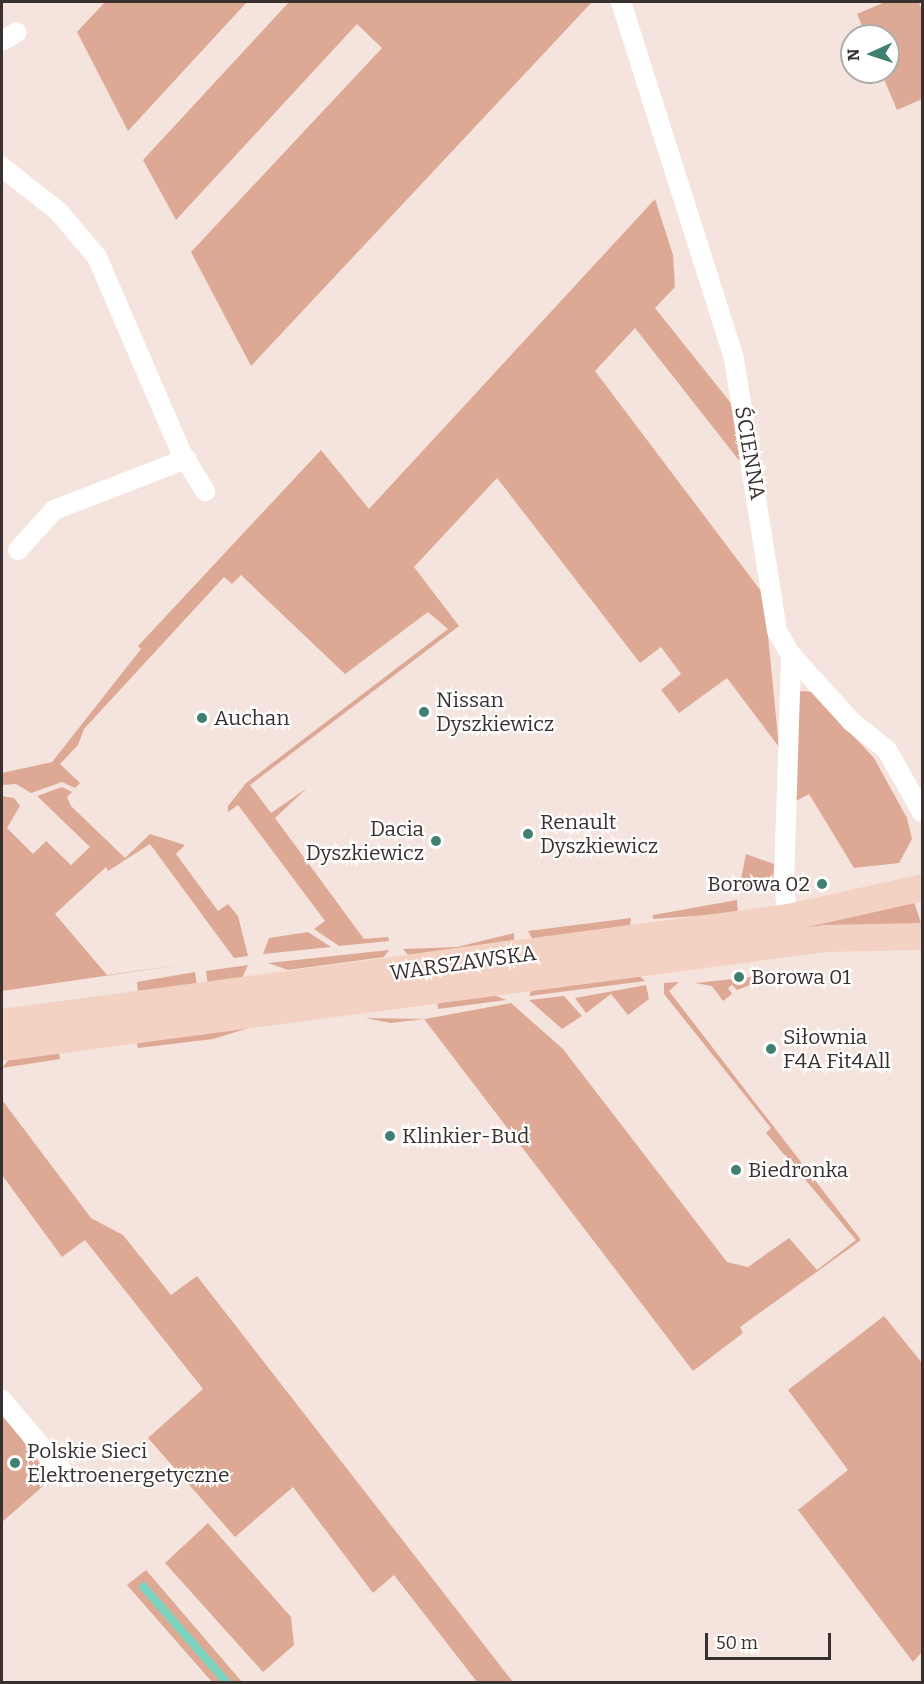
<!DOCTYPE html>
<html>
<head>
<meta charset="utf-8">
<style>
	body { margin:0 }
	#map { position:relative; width:924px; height:1684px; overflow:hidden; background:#f5e4dd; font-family:Bitter,serif }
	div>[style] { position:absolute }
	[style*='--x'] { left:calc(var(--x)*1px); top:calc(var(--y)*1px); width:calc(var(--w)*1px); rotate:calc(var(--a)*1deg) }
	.green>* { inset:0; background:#dda995 }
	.water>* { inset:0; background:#7cd3be }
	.minor>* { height:20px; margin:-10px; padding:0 10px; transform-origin:10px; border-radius:10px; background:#fff }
	.secondary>* { height:27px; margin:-13.5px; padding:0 13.5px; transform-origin:13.5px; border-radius:13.5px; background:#f4d2c3 }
	.dots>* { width:16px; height:16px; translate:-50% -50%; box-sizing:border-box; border:3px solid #fff; border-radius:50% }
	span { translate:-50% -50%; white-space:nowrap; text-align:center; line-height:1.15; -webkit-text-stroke:4.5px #fff; paint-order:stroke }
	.street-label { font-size:21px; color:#38312f }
	.poi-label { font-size:21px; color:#38312f }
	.left { translate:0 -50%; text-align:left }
	.right { translate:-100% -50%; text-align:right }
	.frame { position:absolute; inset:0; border:3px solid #38312f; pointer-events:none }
	.north { position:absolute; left:840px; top:24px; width:60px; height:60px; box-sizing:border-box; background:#fff; border:2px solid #afadac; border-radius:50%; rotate:267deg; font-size:16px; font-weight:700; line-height:24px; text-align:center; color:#38312f }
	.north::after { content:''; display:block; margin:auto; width:21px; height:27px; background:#3f8071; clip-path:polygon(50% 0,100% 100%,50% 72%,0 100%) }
	.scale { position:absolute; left:705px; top:1633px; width:126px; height:27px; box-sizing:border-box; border:3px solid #38312f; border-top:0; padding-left:8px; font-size:18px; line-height:21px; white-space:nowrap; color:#38312f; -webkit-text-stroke:4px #fff; paint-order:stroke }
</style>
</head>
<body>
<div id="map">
	<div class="green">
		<i style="clip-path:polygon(105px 2px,247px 2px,128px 131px,77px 32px)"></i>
		<i style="clip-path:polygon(289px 2px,592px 2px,251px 366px,191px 252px,382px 48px,357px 24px,176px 220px,143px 160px)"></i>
		<i style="clip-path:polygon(885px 2px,919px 2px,922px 11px,922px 99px,897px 110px,881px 72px,888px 72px,888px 36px,866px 36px,857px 14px)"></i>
		<i style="clip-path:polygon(655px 199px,673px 255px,675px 287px,655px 308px,734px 407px,745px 468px,635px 328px,595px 371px,764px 595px,779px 747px,727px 678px,679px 713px,661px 690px,681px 674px,661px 647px,640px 663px,497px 478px,414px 567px,459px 626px,250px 785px,271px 813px,307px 788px,275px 818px,364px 939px,388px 937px,389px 941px,339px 946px,314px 929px,325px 921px,238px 805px,228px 812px,228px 806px,246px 783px,448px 629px,428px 612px,345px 674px,241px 575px,232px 584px,224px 577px,84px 729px,78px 745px,60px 764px,80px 783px,75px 788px,62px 782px,31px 793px,16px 784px,2px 785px,2px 773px,52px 762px,141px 649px,138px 646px,321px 450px,369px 509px)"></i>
		<i style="clip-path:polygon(801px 691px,812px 692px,874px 758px,907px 818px,912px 839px,899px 863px,854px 868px,809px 794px,794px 802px,792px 703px)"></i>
		<i style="clip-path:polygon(62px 787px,72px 792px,67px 797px,71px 806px,125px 858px,150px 834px,185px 845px,176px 854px,218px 911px,228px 904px,238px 916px,248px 956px,234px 958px,150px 844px,108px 871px,106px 867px,55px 914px,107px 975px,193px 963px,2px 991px,2px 796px,14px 798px,20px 806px,7px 828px,33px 854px,46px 841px,71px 865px,90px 847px,37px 796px)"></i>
		<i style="clip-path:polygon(746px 854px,774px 864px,773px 883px,739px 889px)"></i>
		<i style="clip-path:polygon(913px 899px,922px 926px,720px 938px)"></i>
		<i style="clip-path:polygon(737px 900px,738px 913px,653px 919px,653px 915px)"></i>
		<i style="clip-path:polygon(631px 918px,630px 925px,533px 940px,528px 931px)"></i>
		<i style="clip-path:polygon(308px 932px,331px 947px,263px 954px,269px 938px)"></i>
		<i style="clip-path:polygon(514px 933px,514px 940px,408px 955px,403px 949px,457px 947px)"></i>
		<i style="clip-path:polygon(389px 950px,384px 957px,288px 970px,268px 963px)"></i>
		<i style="clip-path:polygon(248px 965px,241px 980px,208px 986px,206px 971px)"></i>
		<i style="clip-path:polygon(195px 972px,197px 987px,138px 992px,137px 982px)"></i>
		<i style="clip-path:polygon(637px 974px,645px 981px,529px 996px,532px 989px)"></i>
		<i style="clip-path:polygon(762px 976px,763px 980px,737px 990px,732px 985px,728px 988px,732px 994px,723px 1001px,712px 986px,695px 983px)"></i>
		<i style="clip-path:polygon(679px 982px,669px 991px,861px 1240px,740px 1327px,743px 1333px,693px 1371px,424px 1019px,391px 1023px,365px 1018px,425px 1019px,511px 1003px,563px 1049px,727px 1262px,748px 1267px,789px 1238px,817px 1270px,856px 1240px,766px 1133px,771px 1128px,664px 994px,664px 983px)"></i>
		<i style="clip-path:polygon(646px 985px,649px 999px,628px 1015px,611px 994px,586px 1013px,575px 998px)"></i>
		<i style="clip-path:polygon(492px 994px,506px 1000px,438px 1009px,437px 1000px)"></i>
		<i style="clip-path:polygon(564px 996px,582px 1016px,562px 1029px,529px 1000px)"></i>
		<i style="clip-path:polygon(262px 1024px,213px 1039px,138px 1048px,136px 1040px)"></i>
		<i style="clip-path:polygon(59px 1051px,60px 1059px,2px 1068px,10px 1058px)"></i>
		<i style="clip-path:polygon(2px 1100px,91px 1218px,123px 1235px,171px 1295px,197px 1276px,513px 1682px,477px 1682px,394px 1575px,373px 1593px,293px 1487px,235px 1537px,148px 1438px,203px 1389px,85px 1240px,62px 1257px,2px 1175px)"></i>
		<i style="clip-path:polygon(884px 1316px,922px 1363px,922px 1652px,913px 1662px,798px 1510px,848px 1470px,788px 1390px)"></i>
		<i style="clip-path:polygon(2px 1413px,48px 1474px,41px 1488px,2px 1522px)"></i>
		<i style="clip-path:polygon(208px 1523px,291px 1617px,294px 1645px,263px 1672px,165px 1563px)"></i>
		<i style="clip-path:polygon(146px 1570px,242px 1682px,212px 1682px,127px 1585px)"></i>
	</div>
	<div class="water">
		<i style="clip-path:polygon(144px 1581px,232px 1682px,221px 1682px,138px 1587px)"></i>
	</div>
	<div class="minor">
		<i style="--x:621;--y:2;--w:374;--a:72.4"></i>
		<i style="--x:734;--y:359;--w:275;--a:81"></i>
		<i style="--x:777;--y:631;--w:28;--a:60"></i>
		<i style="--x:791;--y:655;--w:91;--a:47.7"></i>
		<i style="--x:852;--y:722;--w:45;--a:38.7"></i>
		<i style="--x:887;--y:750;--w:71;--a:60.6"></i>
		<i style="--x:2;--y:41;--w:17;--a:-31"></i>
		<i style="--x:2;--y:167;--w:71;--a:38.2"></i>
		<i style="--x:58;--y:211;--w:60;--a:49.7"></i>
		<i style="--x:97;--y:257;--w:212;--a:66.7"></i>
		<i style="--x:181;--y:452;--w:46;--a:58.4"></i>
		<i style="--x:18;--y:550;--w:54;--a:-48"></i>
		<i style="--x:54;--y:510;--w:142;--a:-21.1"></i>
		<i style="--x:788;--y:917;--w:35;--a:-97"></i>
		<i style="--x:784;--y:882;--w:227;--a:-88.2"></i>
		<i style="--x:2;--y:1400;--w:101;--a:49.8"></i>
	</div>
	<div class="secondary">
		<i style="--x:2;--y:1022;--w:793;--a:-7.61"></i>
		<i style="--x:788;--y:917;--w:137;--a:-12.6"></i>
		<i style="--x:2;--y:1047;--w:830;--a:-7.54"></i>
		<i style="--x:825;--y:938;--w:97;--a:-1.2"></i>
	</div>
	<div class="dots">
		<i style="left:424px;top:712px;background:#3f8071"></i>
		<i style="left:202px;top:718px;background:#3f8071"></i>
		<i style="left:528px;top:834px;background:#3f8071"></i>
		<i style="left:436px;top:841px;background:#3f8071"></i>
		<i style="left:822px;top:884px;background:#3f8071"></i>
		<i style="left:739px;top:977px;background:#3f8071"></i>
		<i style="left:771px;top:1049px;background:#3f8071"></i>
		<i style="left:390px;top:1136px;background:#3f8071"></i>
		<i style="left:736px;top:1170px;background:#3f8071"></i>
		<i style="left:15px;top:1463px;background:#3f8071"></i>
	</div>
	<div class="street-label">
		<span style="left:750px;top:453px;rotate:80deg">ŚCIENNA</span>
		<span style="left:463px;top:963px;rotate:-8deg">WARSZAWSKA</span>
	</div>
	<div class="poi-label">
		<span class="left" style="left:436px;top:712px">Nissan<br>Dyszkiewicz</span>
		<span class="left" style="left:214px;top:718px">Auchan</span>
		<span class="left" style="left:540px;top:834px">Renault<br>Dyszkiewicz</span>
		<span class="right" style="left:424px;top:841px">Dacia<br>Dyszkiewicz</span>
		<span class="right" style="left:810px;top:884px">Borowa 02</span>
		<span class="left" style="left:751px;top:977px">Borowa 01</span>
		<span class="left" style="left:783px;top:1049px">Siłownia<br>F4A Fit4All</span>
		<span class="left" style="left:402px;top:1136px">Klinkier-Bud</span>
		<span class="left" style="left:748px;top:1170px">Biedronka</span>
		<span class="left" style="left:27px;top:1463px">Polskie Sieci<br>Elektroenergetyczne</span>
	</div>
	<div class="frame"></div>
	<div class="north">N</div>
	<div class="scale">50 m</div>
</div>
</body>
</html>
